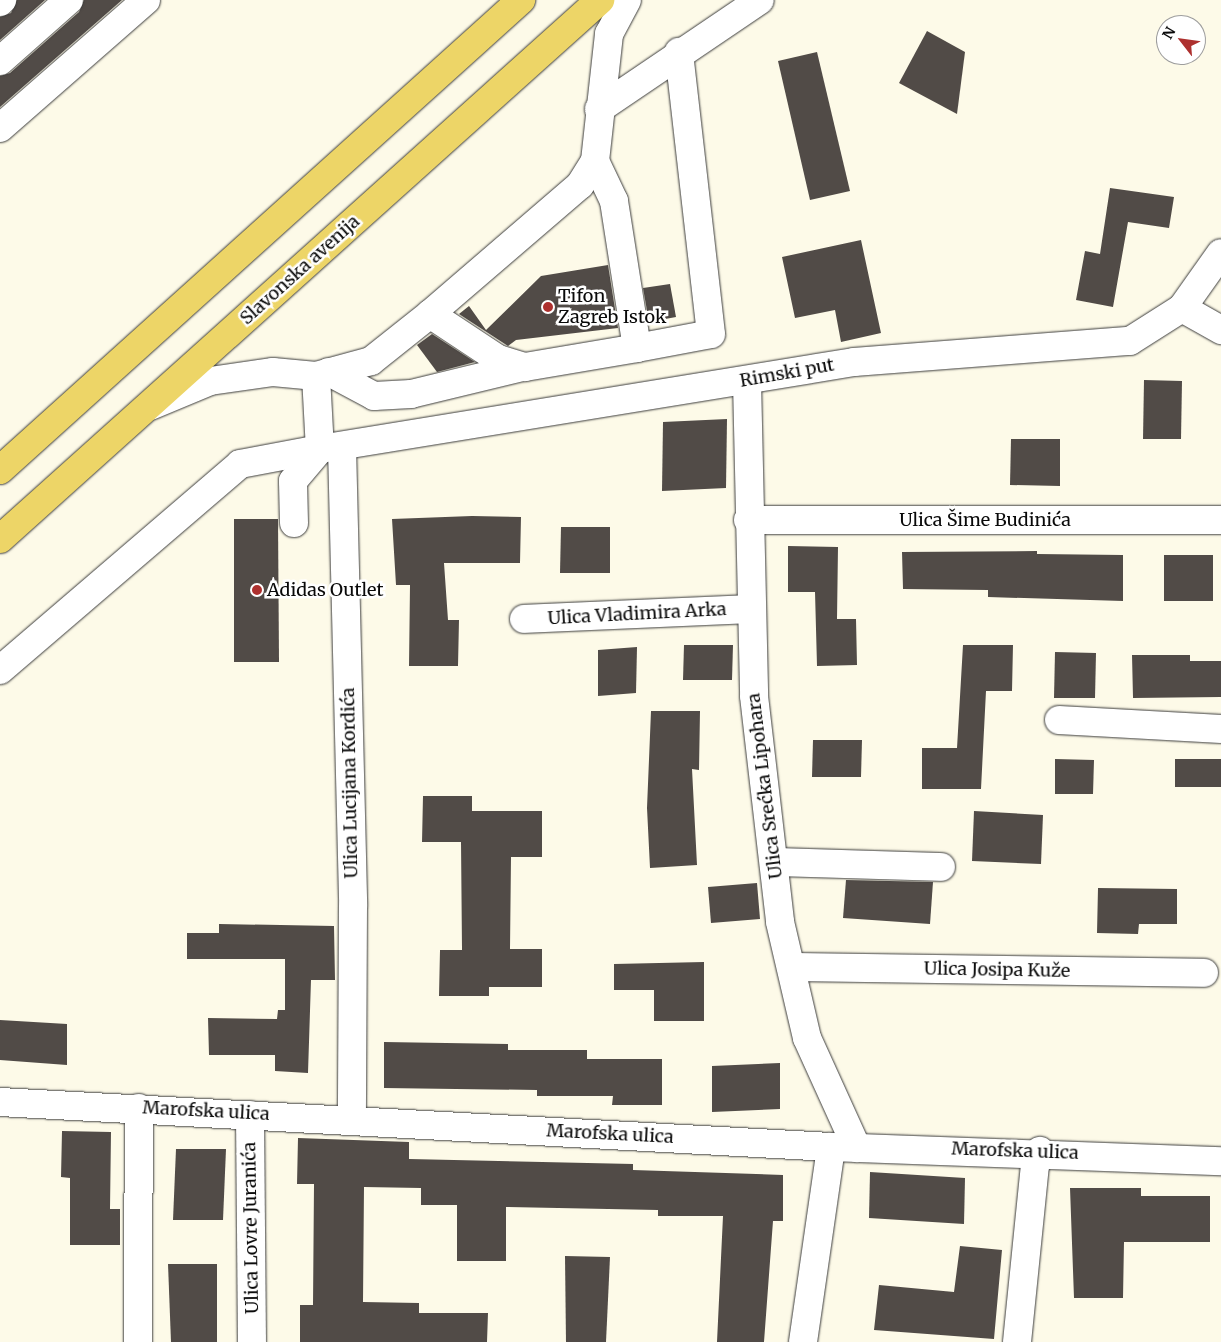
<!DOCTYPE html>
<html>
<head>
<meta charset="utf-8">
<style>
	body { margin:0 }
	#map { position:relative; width:1221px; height:1342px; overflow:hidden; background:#fdfae8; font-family:Merriweather,serif }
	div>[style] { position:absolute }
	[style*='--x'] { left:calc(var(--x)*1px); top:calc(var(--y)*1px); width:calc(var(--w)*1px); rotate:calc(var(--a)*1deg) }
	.building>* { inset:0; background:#514b47 }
	.roads { filter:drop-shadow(0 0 1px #3c3c3c) drop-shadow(0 0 1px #3c3c3c) }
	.minor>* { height:28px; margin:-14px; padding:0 14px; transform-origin:14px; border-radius:14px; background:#fff }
	.major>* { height:28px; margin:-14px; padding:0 14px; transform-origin:14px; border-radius:14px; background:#edd567 }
	.dots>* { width:14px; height:14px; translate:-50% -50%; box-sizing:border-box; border:2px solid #fff; border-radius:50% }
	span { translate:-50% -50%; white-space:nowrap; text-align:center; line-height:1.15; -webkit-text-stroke:5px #fff; paint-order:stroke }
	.street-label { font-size:18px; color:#090909 }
	.poi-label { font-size:18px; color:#090909 }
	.left { translate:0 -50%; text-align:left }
	.north { position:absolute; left:1156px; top:15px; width:50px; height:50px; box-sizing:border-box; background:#fff; border:1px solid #9d9d9d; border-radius:50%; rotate:300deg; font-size:14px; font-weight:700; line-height:20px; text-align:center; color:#090909 }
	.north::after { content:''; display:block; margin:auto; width:18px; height:22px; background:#ad302e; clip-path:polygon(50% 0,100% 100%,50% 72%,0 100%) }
</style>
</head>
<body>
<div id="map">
	<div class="building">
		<i style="clip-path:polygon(17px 0,45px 0,0 40px,0 17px,11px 13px)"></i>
		<i style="clip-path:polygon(84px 0,122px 0,0 107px,0 76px,10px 73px,79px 12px)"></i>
		<i style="clip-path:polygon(927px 31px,965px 52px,957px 114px,899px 83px)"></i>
		<i style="clip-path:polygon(817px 52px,850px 191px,810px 200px,778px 61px)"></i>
		<i style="clip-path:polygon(1110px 188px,1174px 197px,1169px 228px,1128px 222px,1113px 307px,1076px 300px,1085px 251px,1100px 254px)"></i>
		<i style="clip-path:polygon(861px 240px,881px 333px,841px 342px,835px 310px,795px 318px,782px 257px)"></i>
		<i style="clip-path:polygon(608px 265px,618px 328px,516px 340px,508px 346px,459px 314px,469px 306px,486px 330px,541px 276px)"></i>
		<i style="clip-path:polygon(670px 284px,676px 317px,649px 322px,643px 288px)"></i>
		<i style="clip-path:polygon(432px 334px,475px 362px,437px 372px,417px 345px)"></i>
		<i style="clip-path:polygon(1144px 380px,1182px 381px,1181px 439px,1143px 439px)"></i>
		<i style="clip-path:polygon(727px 419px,726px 488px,662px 491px,663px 422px)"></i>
		<i style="clip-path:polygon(1011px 439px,1060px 439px,1060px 486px,1010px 485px)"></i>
		<i style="clip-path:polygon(472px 516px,521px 517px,520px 563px,444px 563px,448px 620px,459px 620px,458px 666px,409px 666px,410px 585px,396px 585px,392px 519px)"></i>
		<i style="clip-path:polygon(234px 519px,278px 519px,279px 662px,234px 662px)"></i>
		<i style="clip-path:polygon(561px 527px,610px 527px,610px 573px,560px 573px)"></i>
		<i style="clip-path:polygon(788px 546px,838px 547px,837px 619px,856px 619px,857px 665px,817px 666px,815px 592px,788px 592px)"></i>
		<i style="clip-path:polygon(1037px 551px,1037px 554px,1123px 555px,1123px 601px,988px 597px,988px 590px,903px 589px,902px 552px)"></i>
		<i style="clip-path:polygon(1164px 555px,1213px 555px,1213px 601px,1164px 601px)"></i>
		<i style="clip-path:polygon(684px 645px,733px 645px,732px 680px,683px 680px)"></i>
		<i style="clip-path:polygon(963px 645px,1013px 645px,1012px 691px,986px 691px,981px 789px,922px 789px,922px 748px,957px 748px)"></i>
		<i style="clip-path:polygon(637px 647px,636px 693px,598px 696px,598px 650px)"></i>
		<i style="clip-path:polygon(1055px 652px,1096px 653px,1095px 698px,1054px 698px)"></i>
		<i style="clip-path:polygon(1132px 655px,1190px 655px,1190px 661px,1221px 661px,1221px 697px,1133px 698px)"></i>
		<i style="clip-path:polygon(651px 711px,700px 711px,699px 770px,692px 769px,697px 865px,650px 868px,647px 808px)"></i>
		<i style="clip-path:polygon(813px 740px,862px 740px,861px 777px,812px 777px)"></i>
		<i style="clip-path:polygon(1055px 759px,1094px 760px,1093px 794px,1055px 794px)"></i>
		<i style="clip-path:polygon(1175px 759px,1221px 759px,1221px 787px,1175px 787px)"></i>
		<i style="clip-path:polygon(423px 796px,472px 796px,472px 811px,542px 811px,542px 857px,511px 857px,510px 949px,542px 949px,542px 987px,489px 987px,489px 996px,439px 996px,440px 950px,462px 950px,461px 842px,422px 842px)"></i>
		<i style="clip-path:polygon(974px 811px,1043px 815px,1041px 864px,972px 861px)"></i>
		<i style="clip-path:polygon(846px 880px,933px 882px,930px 924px,843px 918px)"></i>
		<i style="clip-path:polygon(757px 883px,760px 919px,711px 923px,708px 887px)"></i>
		<i style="clip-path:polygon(1098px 888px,1177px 889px,1177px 924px,1139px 924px,1138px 934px,1097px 933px)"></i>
		<i style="clip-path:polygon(219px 924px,334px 926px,335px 980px,311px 980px,308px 1073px,275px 1071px,275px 1055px,209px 1055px,208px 1018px,277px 1019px,278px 1010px,285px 1010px,285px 959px,187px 959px,187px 933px,219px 933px)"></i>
		<i style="clip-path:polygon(704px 962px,704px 1021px,654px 1021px,654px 990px,614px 990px,614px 964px)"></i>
		<i style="clip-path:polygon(0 1020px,67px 1024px,67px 1065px,0 1060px)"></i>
		<i style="clip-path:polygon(384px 1042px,508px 1044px,508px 1050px,587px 1050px,587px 1059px,662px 1059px,662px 1105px,612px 1105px,613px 1096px,537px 1096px,537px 1090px,384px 1088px)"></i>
		<i style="clip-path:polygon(780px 1063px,780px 1109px,712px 1112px,712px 1066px)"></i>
		<i style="clip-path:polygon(62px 1131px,111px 1132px,110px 1209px,120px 1209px,120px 1245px,70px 1245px,70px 1178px,61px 1177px)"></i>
		<i style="clip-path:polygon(298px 1138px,409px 1142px,409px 1159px,633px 1164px,633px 1170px,783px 1175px,783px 1221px,773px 1221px,764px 1342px,717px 1342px,723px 1216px,658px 1216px,658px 1210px,506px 1207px,506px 1261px,457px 1261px,457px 1205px,421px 1205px,421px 1188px,364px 1187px,363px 1302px,419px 1303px,419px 1313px,488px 1313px,487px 1342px,300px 1342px,300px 1305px,313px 1305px,314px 1184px,297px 1184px)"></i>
		<i style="clip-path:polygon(176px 1149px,226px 1149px,223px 1220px,173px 1220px)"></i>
		<i style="clip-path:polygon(870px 1172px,965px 1178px,964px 1224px,869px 1218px)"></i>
		<i style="clip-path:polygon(1070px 1188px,1141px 1188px,1141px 1196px,1210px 1196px,1210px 1242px,1124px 1242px,1123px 1298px,1074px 1298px)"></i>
		<i style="clip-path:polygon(960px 1246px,1002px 1250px,994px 1339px,874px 1330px,879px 1285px,954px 1292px)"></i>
		<i style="clip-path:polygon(565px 1256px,610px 1257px,606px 1342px,566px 1342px)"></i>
		<i style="clip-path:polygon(168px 1264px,217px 1264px,217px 1342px,171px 1342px)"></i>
	</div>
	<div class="roads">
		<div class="minor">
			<i style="--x:0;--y:2;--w:3;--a:-45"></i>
			<i style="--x:0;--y:61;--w:92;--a:-41.5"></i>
			<i style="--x:599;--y:109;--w:194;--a:-34.1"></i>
			<i style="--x:0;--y:128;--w:194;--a:-41.2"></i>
			<i style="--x:1182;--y:308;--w:67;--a:-54.7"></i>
			<i style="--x:430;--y:314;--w:82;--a:33.5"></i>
			<i style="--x:498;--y:359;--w:28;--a:17"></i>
			<i style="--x:525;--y:367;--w:114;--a:-9.6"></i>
			<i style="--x:637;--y:348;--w:149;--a:-98.9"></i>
			<i style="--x:614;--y:201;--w:44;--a:-115.4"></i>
			<i style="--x:637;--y:348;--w:75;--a:-10.7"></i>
			<i style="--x:711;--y:334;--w:284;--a:-96.5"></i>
			<i style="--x:329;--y:372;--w:51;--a:28.1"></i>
			<i style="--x:374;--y:396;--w:37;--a:-3"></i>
			<i style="--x:411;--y:394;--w:115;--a:-13.6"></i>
			<i style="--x:316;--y:376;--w:73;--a:86.9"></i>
			<i style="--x:320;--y:449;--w:541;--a:-9.25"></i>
			<i style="--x:854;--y:362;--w:277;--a:-4.4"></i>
			<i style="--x:1130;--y:341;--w:62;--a:-32.4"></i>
			<i style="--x:1182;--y:308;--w:45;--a:29.4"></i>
			<i style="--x:747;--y:381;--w:315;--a:88.7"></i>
			<i style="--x:754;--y:696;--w:227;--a:83.4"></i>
			<i style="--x:780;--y:922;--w:119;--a:76.9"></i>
			<i style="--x:807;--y:1038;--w:121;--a:65.6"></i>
			<i style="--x:150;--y:406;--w:65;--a:-22.6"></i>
			<i style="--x:210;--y:381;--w:64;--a:-8.1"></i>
			<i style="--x:273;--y:372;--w:43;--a:5.3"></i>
			<i style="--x:316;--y:376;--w:57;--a:-15.3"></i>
			<i style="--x:371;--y:361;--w:75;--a:-38.5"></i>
			<i style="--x:430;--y:314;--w:198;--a:-40.7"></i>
			<i style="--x:580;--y:185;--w:28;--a:-58"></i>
			<i style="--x:595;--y:161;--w:128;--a:-83.7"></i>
			<i style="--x:609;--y:34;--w:38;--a:-62"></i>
			<i style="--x:342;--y:447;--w:459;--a:88.6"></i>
			<i style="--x:353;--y:906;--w:212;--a:90.3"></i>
			<i style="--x:748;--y:520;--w:473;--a:0"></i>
			<i style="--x:294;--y:523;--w:42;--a:-91.4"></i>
			<i style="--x:293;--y:481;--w:42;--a:-49.8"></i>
			<i style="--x:524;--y:619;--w:225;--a:-2.5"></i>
			<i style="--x:0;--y:670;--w:316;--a:-40.6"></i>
			<i style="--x:240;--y:464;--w:81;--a:-10.6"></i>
			<i style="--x:1059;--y:720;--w:162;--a:3.2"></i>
			<i style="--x:774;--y:862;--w:167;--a:1.7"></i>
			<i style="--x:791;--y:967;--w:413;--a:0.8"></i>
			<i style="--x:0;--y:1102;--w:832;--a:3.1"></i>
			<i style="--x:831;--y:1147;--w:390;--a:2.1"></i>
			<i style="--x:250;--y:1115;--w:227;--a:89.5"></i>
			<i style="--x:138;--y:1342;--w:234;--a:-89.8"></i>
			<i style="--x:803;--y:1342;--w:197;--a:-81.8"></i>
			<i style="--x:1017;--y:1342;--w:177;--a:-84.2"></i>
			<i style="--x:1035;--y:1166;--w:16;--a:-72"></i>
		</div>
		<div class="major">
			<i style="--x:0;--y:470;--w:702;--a:-42.05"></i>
			<i style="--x:0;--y:539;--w:807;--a:-41.93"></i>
		</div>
	</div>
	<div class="dots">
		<i style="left:548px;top:307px;background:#ad302e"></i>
		<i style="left:257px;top:590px;background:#ad302e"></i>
	</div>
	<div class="street-label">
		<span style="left:300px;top:270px;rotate:-42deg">Slavonska avenija</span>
		<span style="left:787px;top:373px;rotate:-10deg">Rimski put</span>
		<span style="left:985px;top:520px">Ulica Šime Budinića</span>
		<span style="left:637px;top:614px;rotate:-3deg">Ulica Vladimira Arka</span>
		<span style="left:350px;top:783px;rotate:-91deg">Ulica Lucijana Kordića</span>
		<span style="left:765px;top:786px;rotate:-97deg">Ulica Srećka Lipohara</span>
		<span style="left:997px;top:970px;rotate:1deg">Ulica Josipa Kuže</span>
		<span style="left:206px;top:1111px;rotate:3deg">Marofska ulica</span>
		<span style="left:610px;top:1134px;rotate:3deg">Marofska ulica</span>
		<span style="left:1015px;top:1151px;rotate:2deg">Marofska ulica</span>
		<span style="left:251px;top:1228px;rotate:-91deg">Ulica Lovre Juranića</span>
	</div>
	<div class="poi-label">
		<span class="left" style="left:558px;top:307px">Tifon<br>Zagreb Istok</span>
		<span class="left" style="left:267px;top:590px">Adidas Outlet</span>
	</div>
	<div class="north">N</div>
</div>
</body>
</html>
